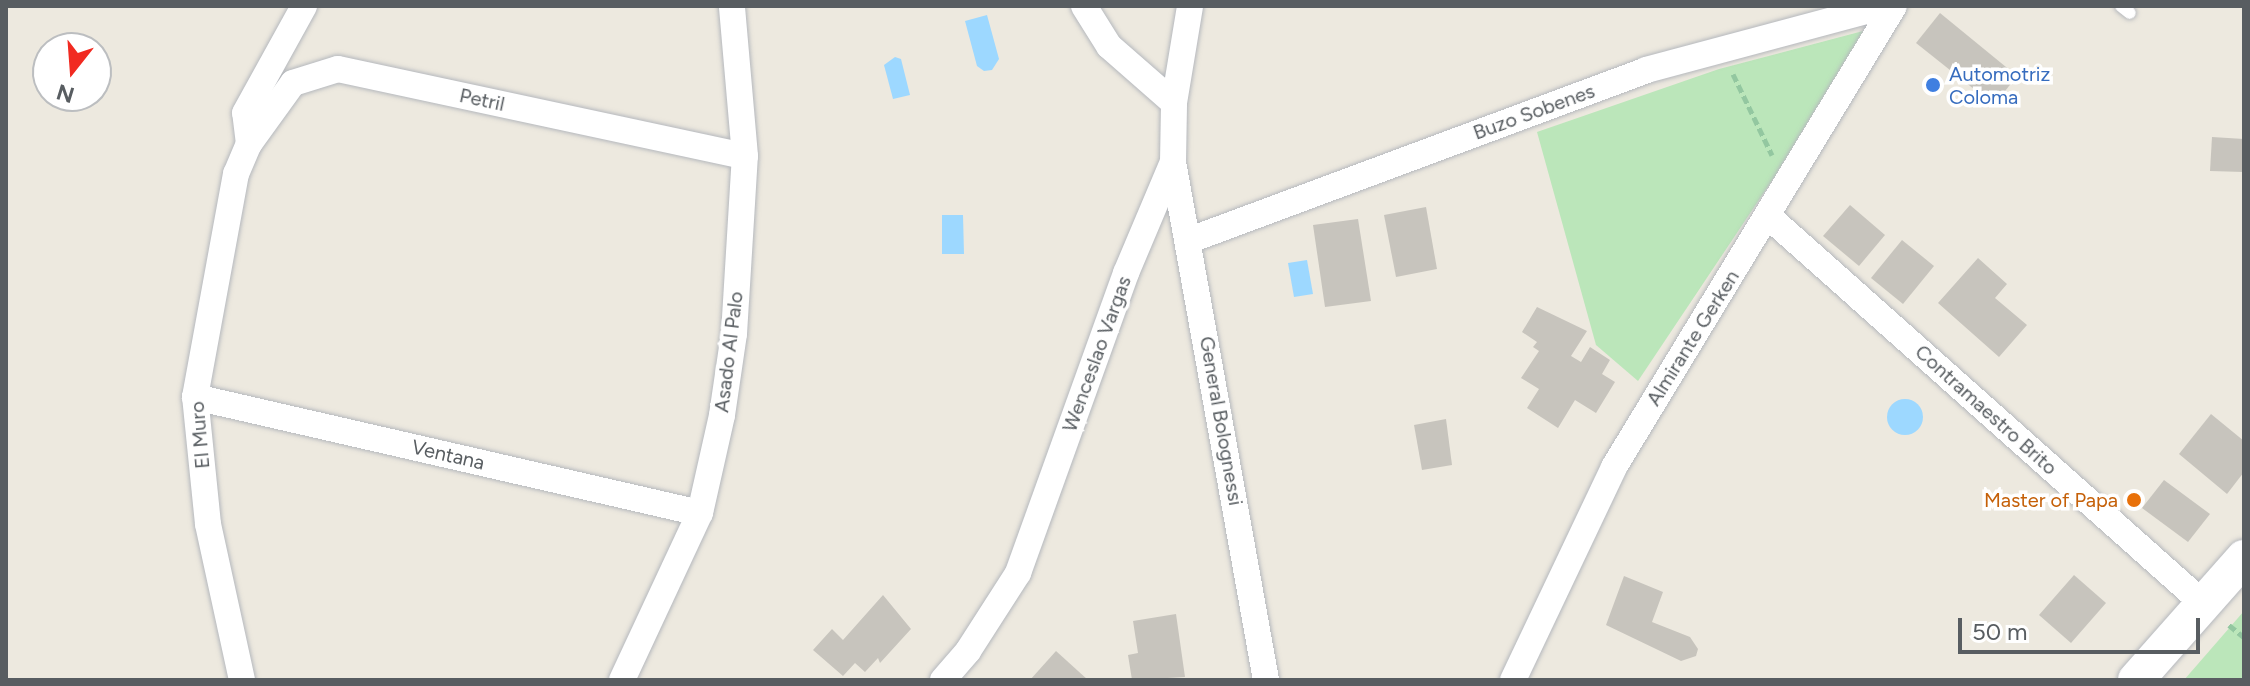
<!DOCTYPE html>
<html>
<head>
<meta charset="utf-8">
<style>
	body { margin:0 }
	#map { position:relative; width:2250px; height:686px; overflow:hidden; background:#ede9df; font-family:Figtree,sans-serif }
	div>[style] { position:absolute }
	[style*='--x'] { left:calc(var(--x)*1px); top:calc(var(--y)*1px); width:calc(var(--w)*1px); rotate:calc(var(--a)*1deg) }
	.green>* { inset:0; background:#bbe6ba }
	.water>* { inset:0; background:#9dd8ff }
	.round { border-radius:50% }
	.building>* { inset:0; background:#c7c4bd }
	.path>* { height:5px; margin-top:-2.5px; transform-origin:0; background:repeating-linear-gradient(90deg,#93c7a0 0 8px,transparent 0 12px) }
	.roads { filter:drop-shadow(0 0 2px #b5b8bd) drop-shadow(0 0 2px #b5b8bd) }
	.lane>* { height:12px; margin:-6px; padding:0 6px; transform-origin:6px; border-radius:6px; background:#fff }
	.street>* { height:26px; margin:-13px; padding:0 13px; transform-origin:13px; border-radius:13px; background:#fff }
	.secondary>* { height:36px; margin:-18px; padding:0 18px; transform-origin:18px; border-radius:18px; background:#fff }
	.dots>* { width:22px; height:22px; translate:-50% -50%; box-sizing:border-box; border:4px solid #fff; border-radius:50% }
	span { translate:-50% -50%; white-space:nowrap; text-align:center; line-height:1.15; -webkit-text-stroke:7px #fff; paint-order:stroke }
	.shop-label { font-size:20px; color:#366cbe }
	.left { translate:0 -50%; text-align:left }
	.street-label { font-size:20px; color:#585d61 }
	.food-label { font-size:20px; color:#c56008 }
	.right { translate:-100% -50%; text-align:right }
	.frame { position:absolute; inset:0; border:8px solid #585d61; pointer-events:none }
	.north { position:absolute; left:32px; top:32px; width:80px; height:80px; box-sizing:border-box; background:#fff; border:2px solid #bcbec0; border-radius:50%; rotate:197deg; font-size:22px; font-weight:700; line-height:32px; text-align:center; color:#585d61 }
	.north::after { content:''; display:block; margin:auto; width:28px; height:36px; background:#f12a21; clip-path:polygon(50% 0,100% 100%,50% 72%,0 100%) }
	.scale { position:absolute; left:1958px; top:618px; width:242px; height:36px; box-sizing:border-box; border:4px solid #585d61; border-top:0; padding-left:10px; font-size:24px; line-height:28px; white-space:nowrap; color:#585d61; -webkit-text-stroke:6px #fff; paint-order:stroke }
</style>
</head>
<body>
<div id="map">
	<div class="green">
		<i style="clip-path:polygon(1863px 31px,1775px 176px,1638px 381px,1596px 345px,1537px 132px,1719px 69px)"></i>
		<i style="clip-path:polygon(2244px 611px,2244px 680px,2184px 680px)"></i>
	</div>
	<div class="water">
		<i style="clip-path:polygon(987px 15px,999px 59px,992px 70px,984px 71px,977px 66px,965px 21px)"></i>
		<i style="clip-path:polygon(895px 57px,901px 59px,910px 95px,893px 99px,884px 65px)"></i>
		<i style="clip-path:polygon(942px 215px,963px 215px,964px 254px,942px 254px)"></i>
		<i style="clip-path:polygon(1307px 260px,1313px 294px,1294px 297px,1288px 263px)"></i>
		<i class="round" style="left:1887px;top:399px;width:36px;height:36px"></i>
	</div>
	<div class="building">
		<i style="clip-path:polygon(1940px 13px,2017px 76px,1994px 105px,1916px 43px)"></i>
		<i style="clip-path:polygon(2212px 137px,2244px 139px,2244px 172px,2210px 171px)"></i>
		<i style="clip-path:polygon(1850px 205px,1885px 235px,1859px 266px,1823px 236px)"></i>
		<i style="clip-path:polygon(1426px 207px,1437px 269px,1396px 277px,1384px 215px)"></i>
		<i style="clip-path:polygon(1358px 219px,1371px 301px,1325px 307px,1313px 225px)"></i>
		<i style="clip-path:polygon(1902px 240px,1934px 266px,1903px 304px,1871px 278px)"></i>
		<i style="clip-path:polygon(1978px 258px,2007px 284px,1995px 298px,2027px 325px,1999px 357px,1938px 303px)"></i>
		<i style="clip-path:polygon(1537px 307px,1587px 331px,1571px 356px,1581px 362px,1590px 347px,1610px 360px,1602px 374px,1615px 382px,1596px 413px,1575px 400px,1558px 428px,1527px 408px,1539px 389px,1521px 378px,1539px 351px,1533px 347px,1537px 342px,1522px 332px)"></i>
		<i style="clip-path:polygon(2211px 414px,2244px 441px,2244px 472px,2227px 494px,2179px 454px)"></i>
		<i style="clip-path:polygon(1446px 419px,1452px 465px,1422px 470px,1414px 425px)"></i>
		<i style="clip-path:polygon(2164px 480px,2210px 514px,2188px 542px,2142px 508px)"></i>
		<i style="clip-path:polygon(2074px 575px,2106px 603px,2071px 643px,2039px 615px)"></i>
		<i style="clip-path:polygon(1624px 576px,1663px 592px,1652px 622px,1690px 637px,1698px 649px,1696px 656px,1681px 661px,1606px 625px)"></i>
		<i style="clip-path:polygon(883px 595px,911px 629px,880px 663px,878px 658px,865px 672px,855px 663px,843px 676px,813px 650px,832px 629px,843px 640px)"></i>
		<i style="clip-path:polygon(1176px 614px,1185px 677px,1132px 680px,1128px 655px,1138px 653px,1133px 621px)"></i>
		<i style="clip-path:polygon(1056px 651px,1088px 680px,1030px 680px)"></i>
	</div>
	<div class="path">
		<i style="--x:1733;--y:74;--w:90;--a:64.3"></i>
		<i style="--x:2229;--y:625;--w:19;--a:39"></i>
	</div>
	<div class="roads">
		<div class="lane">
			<i style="--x:2121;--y:6;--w:11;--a:38"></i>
		</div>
		<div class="street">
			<i style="--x:1084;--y:6;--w:47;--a:58"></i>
			<i style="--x:1109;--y:46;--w:86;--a:41.2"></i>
			<i style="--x:249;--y:144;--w:31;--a:-97"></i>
			<i style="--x:245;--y:113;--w:122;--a:-61.1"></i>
			<i style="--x:1173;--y:162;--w:526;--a:79.82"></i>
			<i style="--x:1768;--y:216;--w:584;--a:41.67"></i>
			<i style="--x:1190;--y:240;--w:487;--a:-20.4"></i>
			<i style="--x:1646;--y:70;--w:247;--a:-15"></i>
			<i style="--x:195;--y:397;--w:518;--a:12.94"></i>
			<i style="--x:242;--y:680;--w:160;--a:-102.3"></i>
			<i style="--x:208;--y:524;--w:128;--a:-95.8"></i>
			<i style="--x:195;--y:397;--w:227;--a:-79.6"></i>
			<i style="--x:236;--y:174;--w:33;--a:-67"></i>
			<i style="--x:249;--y:144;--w:75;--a:-54.2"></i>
			<i style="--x:293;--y:83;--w:47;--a:-17.3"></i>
			<i style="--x:338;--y:69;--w:416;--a:12.1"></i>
			<i style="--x:622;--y:680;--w:184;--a:-65"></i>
			<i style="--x:700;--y:513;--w:100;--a:-77.3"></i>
			<i style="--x:722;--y:415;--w:82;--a:-81.6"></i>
			<i style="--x:734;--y:334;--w:178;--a:-86.5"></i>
			<i style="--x:745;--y:156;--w:151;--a:-95"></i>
			<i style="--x:943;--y:680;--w:38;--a:-49"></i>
			<i style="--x:968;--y:651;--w:93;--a:-57.3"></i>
			<i style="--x:1018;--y:573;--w:319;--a:-70.2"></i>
			<i style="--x:1126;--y:273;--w:121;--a:-67.1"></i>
			<i style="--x:1173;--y:162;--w:59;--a:-89"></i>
			<i style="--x:1174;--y:103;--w:98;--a:-80.6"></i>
			<i style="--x:1513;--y:680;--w:236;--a:-64.6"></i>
			<i style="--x:1614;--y:467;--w:539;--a:-58.73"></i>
		</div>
		<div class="secondary">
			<i style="--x:2136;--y:680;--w:163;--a:-48.5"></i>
		</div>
	</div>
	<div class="dots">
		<i style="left:1933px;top:85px;background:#3f7fe0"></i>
		<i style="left:2134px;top:500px;background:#e8710a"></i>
	</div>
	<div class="shop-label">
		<span class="left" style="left:1949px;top:86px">Automotriz<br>Coloma</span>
	</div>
	<div class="street-label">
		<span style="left:482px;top:100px;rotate:12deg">Petril</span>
		<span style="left:1534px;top:112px;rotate:-20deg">Buzo Sobenes</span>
		<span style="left:1693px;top:338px;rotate:-58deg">Almirante Gerken</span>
		<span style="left:729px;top:352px;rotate:-83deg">Asado Al Palo</span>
		<span style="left:1097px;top:354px;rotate:-70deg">Wenceslao Vargas</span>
		<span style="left:1986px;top:410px;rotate:42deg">Contramaestro Brito</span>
		<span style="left:1221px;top:421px;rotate:80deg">General Bolognessi</span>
		<span style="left:200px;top:435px;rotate:-95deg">El Muro</span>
		<span style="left:448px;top:455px;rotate:13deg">Ventana</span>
	</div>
	<div class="food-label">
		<span class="right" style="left:2118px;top:500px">Master of Papa</span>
	</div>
	<div class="frame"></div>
	<div class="north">N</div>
	<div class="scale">50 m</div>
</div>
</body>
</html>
